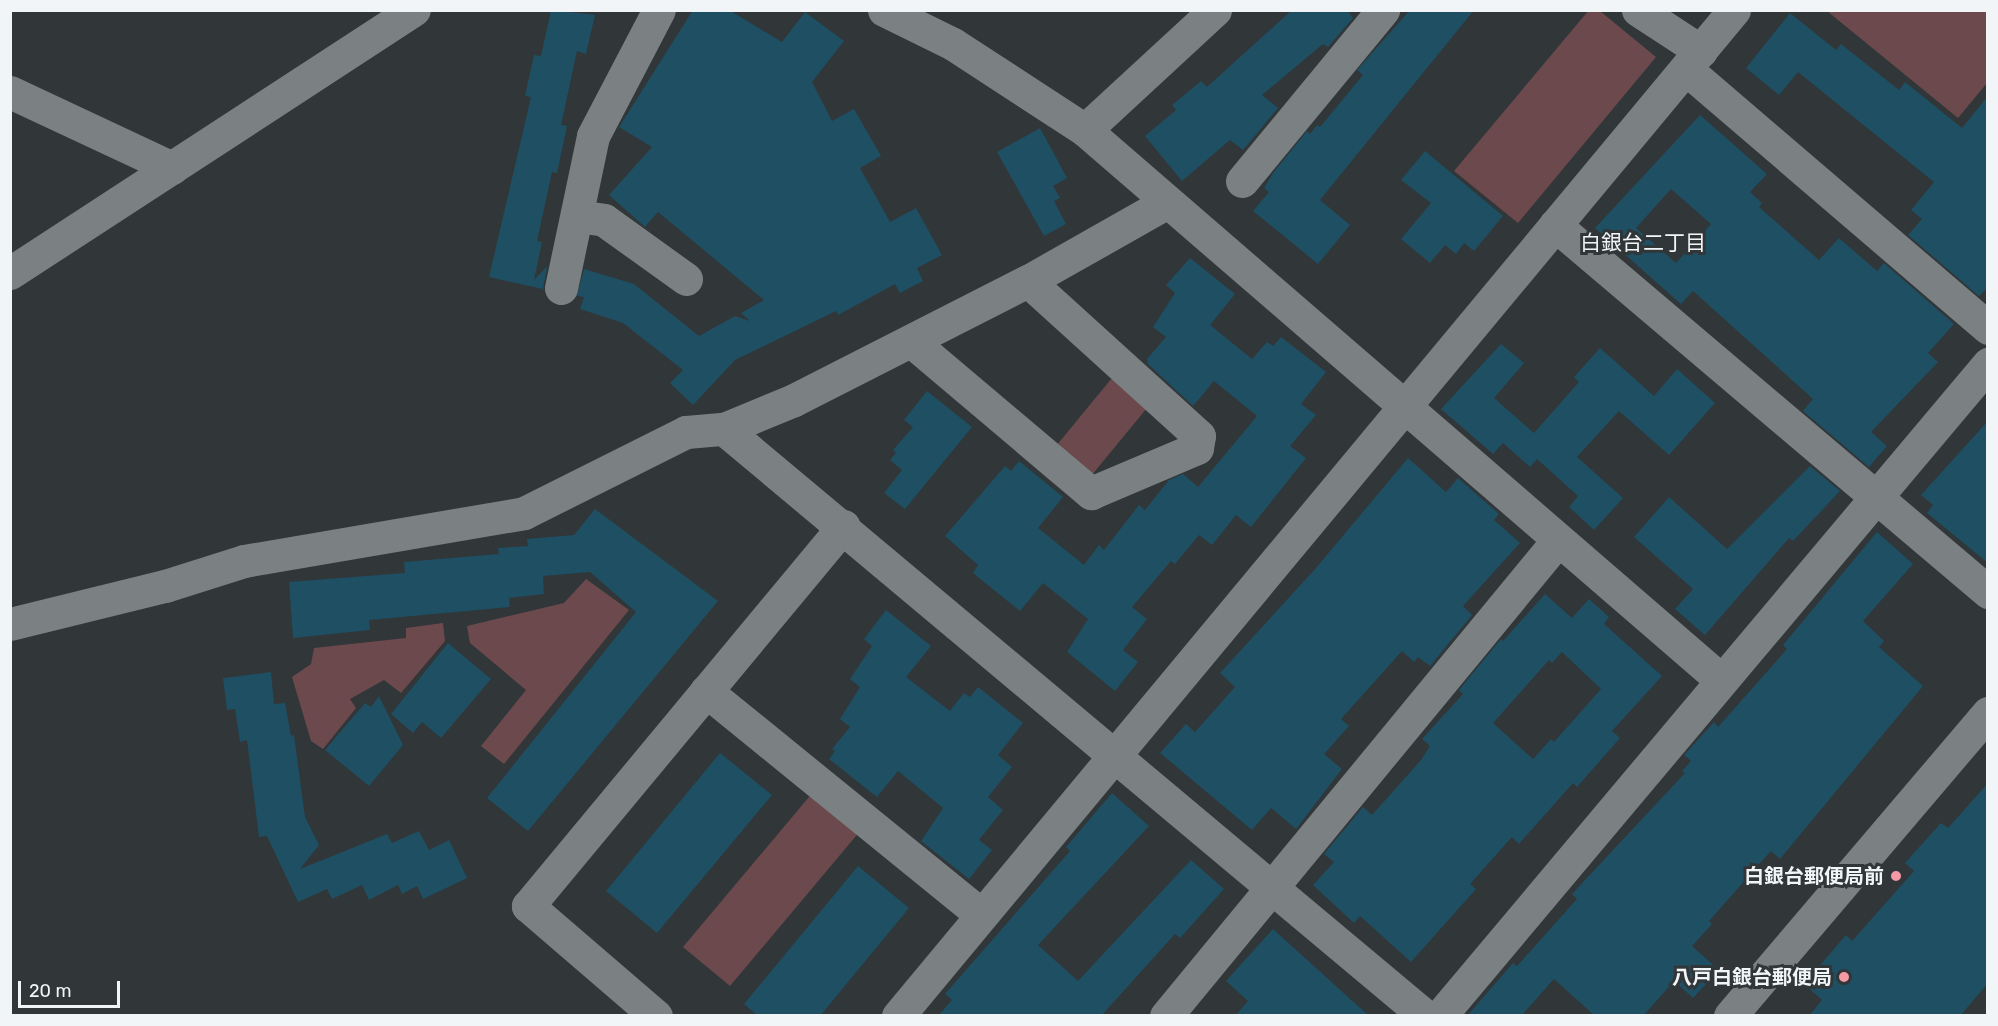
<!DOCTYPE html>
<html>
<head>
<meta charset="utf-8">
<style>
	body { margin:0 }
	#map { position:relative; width:1998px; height:1026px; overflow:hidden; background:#313639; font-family:Rubik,"Noto Sans JP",sans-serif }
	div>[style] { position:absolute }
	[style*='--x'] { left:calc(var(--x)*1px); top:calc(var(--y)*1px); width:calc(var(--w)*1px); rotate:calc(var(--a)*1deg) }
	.green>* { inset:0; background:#6c494d }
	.building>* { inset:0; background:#1e4f63 }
	.minor>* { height:33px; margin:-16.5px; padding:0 16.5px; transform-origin:16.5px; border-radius:16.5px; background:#7b8183 }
	.dots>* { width:16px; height:16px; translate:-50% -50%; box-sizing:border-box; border:3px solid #313639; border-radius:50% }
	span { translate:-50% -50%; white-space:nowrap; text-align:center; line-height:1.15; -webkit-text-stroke:6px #313639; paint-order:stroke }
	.poi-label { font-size:20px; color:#f2f5f7; font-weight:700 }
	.right { translate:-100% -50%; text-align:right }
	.neighbourhood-label { font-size:21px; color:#f2f5f7 }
	.frame { position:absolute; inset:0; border:12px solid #f2f5f7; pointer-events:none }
	.scale { position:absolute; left:18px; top:981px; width:102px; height:27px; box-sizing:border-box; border:3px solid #f2f5f7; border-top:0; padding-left:8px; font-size:18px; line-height:21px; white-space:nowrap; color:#f2f5f7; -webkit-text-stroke:4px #313639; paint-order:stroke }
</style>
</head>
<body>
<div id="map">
	<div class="green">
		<i style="clip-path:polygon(1589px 10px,1600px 11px,1656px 57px,1518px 223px,1454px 171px)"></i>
		<i style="clip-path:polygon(1827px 11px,1987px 11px,1987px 83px,1958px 118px)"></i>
		<i style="clip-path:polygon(1112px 378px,1147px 408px,1091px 476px,1056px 446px)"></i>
		<i style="clip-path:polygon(586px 579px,629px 610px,504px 764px,481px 746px,526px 690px,470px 643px,467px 626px,564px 603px)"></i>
		<i style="clip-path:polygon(443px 623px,445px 641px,401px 693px,384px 680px,350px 699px,356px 708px,323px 749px,311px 741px,292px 677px,311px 664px,314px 648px,406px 638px,406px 628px)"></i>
		<i style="clip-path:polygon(814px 791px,861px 830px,730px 986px,683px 947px)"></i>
	</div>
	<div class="building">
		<i style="clip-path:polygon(551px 10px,595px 15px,586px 54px,577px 51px,561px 125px,567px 126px,557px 173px,552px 172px,537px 241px,542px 242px,534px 280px,547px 266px,543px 289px,489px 277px,531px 97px,525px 96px,534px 55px,541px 56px)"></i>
		<i style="clip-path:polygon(693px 10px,729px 10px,782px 42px,805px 12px,844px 41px,812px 82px,832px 121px,854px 109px,881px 156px,860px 168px,890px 222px,916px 208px,942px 255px,917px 268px,923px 281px,900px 293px,895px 284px,838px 315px,836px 311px,735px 360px,693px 405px,670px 383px,683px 370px,623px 323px,580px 309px,584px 297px,577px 296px,584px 269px,634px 284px,699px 336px,735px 316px,750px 321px,741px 313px,764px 300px,658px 212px,645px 227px,609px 195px,652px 147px,619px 127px)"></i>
		<i style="clip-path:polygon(1292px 10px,1347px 10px,1353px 18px,1328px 47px,1323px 44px,1262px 95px,1278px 108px,1243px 150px,1230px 140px,1182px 181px,1145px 136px,1176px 110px,1172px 105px,1201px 81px,1207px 87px)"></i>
		<i style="clip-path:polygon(1410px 10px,1474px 10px,1320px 200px,1350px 225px,1318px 264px,1253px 211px,1269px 192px,1264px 188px,1273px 173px,1307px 131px,1310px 134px,1317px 125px,1320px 127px,1363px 75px,1357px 70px)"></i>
		<i style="clip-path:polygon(1790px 13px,1836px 50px,1841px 44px,1899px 90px,1905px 82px,1962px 128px,1988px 96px,1988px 287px,1979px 296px,1908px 235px,1922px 219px,1911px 210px,1934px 182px,1798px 72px,1779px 95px,1746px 68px)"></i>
		<i style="clip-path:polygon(evenodd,1700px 115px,1767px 174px,1750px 192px,1762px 203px,1759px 207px,1819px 260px,1839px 238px,1877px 271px,1884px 263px,1954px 324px,1928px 353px,1938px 362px,1871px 432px,1887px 446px,1869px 467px,1803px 411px,1813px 399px,1693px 291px,1681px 304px,1595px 228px,1700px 115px,1671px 189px,1711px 224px,1676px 263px,1636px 228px,1671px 189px)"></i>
		<i style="clip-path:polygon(1040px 128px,1067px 178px,1053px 186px,1060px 198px,1054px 201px,1066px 224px,1044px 236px,997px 152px)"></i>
		<i style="clip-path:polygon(1425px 151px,1503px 216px,1474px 251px,1464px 243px,1456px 254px,1445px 245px,1430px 263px,1401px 239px,1431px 203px,1401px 180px)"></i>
		<i style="clip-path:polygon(1190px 258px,1235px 294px,1210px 325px,1252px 359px,1267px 342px,1273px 346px,1281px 337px,1326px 372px,1301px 404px,1316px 415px,1290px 446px,1306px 458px,1251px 527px,1236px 515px,1212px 545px,1199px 535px,1175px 564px,1171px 561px,1132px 607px,1147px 619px,1123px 650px,1138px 662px,1115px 691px,1067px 652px,1088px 619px,1043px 583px,1020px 611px,973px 573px,978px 565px,945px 536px,1005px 466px,1011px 471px,1019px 461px,1063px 497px,1038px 528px,1084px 565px,1099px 545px,1104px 550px,1139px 505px,1145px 510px,1169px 480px,1183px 474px,1198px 487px,1257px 416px,1214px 381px,1193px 406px,1148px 364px,1147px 359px,1166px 337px,1153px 327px,1175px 293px,1166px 285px)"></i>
		<i style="clip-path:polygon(1501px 344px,1524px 363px,1494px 398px,1534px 433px,1579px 382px,1574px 377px,1600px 348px,1654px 396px,1677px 369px,1715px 403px,1669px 455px,1619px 411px,1577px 457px,1623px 498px,1594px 530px,1569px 507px,1578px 496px,1537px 459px,1530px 467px,1503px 443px,1493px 454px,1441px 409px)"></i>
		<i style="clip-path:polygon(927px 391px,972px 427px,905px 509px,884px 493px,902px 470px,890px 460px,896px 453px,893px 450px,913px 427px,904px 420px)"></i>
		<i style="clip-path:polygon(1988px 421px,1988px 563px,1927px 513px,1933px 505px,1921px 495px)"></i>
		<i style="clip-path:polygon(1408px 458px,1446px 492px,1458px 478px,1499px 514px,1494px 520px,1520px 543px,1463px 606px,1472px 615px,1430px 666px,1418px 657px,1414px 662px,1402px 651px,1341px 719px,1349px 726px,1324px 754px,1342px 769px,1296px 829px,1271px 808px,1252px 830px,1160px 753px,1186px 724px,1195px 732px,1235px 687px,1220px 673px,1316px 568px)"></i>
		<i style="clip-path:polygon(1810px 466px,1840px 491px,1793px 541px,1789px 538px,1705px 635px,1675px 609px,1693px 589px,1634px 537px,1669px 497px,1727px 549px)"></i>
		<i style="clip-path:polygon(595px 509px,718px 601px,528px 831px,487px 798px,636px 612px,590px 572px,543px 576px,544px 594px,509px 598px,510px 607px,369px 620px,370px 630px,293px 638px,289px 582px,405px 573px,404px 562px,499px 554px,498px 548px,528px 546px,527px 539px,574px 535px)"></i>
		<i style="clip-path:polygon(1877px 532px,1913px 564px,1863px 621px,1884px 641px,1879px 647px,1923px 686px,1780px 859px,1771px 851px,1709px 921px,1712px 924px,1692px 946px,1719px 970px,1693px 998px,1674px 981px,1643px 1016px,1595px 1016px,1554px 979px,1521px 1016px,1467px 1016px,1513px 963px,1517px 966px,1577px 899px,1572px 894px,1685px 773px,1682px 771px,1691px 761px,1684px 755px,1714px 722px,1718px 727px,1787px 649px,1783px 645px)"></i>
		<i style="clip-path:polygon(evenodd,1545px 594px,1572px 618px,1589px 599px,1609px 617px,1604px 624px,1662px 676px,1612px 731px,1620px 738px,1577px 787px,1573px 783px,1519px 844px,1512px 837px,1470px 884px,1476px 889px,1411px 962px,1360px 916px,1354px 923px,1313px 885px,1334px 862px,1324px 854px,1363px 807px,1372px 815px,1421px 760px,1430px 746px,1422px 739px,1463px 694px,1459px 690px,1501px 639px,1503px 641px,1545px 594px,1562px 652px,1601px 689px,1554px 742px,1551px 739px,1533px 759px,1493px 723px,1549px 660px,1552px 663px,1562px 652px)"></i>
		<i style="clip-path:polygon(886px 610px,931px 646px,906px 677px,950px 711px,964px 693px,970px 697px,978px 687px,1023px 723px,998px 755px,1012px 767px,988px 797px,1003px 810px,979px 840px,992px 850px,969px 879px,921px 841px,943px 808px,898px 771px,877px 797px,829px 759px,835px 751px,832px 749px,850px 727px,840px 719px,860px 687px,850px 679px,872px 646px,864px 639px)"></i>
		<i style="clip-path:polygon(448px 643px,491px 679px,441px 738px,422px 722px,413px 733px,391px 714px)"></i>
		<i style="clip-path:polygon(271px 672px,274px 704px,285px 703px,291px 736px,294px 735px,305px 817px,319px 845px,300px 869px,387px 834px,392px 843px,419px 831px,429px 850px,449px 840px,467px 878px,423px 899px,417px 886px,402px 894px,398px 885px,369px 900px,362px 885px,332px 899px,327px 889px,298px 902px,267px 836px,259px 837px,247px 740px,240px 742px,235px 709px,227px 710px,223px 678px)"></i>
		<i style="clip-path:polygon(379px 696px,403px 745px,369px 786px,325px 750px,365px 703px,371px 707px)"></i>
		<i style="clip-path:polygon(720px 753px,772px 795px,657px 933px,606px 891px)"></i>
		<i style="clip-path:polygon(1988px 783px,1988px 983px,1960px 1016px,1809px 1016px,1822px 1000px,1804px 984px,1846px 935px,1852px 941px,1914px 871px,1905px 863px,1941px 823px,1948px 828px)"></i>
		<i style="clip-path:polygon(1112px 793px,1149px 826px,1038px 945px,1078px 981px,1191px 860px,1224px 889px,1180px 938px,1175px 934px,1101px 1016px,938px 1016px,952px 1000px,945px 994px,1070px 851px,1066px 847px)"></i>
		<i style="clip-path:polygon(858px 866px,909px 908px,820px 1016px,758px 1016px,744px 1004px)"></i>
		<i style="clip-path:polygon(1273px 929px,1369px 1016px,1235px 1016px,1248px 1001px,1226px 981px)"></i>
	</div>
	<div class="minor">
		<i style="--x:884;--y:10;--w:77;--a:26.2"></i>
		<i style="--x:953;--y:44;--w:158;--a:33.1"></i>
		<i style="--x:1085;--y:130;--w:841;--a:40.85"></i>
		<i style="--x:1638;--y:10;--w:75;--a:33.1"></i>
		<i style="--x:1686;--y:69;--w:398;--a:40.6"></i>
		<i style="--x:10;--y:92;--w:179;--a:25.1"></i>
		<i style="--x:1085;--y:130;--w:177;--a:-42.7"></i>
		<i style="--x:1242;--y:181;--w:222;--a:-50.5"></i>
		<i style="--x:577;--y:216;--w:27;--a:8"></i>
		<i style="--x:604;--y:220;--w:101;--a:35.7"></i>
		<i style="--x:1555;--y:225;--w:568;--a:40.28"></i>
		<i style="--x:10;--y:273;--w:482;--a:-33.1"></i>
		<i style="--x:561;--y:288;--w:155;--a:-78.1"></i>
		<i style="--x:593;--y:136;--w:142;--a:-62.4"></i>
		<i style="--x:911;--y:341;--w:236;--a:40.2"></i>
		<i style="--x:1091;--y:493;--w:115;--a:-23"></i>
		<i style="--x:1197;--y:448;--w:12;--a:-81"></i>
		<i style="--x:1199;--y:436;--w:231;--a:-137.8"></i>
		<i style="--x:724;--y:429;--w:914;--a:39.94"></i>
		<i style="--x:10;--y:624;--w:160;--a:-13.8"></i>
		<i style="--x:165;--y:586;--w:83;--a:-17.6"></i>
		<i style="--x:244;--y:561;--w:284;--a:-9.7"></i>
		<i style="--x:524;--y:513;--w:181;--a:-26.6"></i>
		<i style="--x:686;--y:432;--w:38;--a:-5"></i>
		<i style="--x:724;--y:429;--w:76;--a:-22.5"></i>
		<i style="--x:794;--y:400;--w:263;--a:-27"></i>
		<i style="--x:1028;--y:281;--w:159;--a:-29.5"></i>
		<i style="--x:706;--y:691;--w:355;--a:39.1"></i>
		<i style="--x:656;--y:1016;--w:169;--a:-139.3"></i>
		<i style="--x:528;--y:906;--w:494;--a:-50.3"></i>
		<i style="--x:898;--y:1016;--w:1308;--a:-50.27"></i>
		<i style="--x:1166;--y:1016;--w:617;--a:-50.53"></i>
		<i style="--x:1440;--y:1016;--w:852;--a:-49.95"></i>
		<i style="--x:1730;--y:1016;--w:398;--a:-49.6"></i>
	</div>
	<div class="dots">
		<i style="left:1896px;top:876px;background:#f49aa6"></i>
		<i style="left:1844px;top:977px;background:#f49aa6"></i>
	</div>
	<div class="poi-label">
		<span class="right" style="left:1884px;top:876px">白銀台郵便局前</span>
		<span class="right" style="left:1832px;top:977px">八戸白銀台郵便局</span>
	</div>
	<div class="neighbourhood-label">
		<span style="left:1643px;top:243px">白銀台二丁目</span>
	</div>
	<div class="frame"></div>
	<div class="scale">20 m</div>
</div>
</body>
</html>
